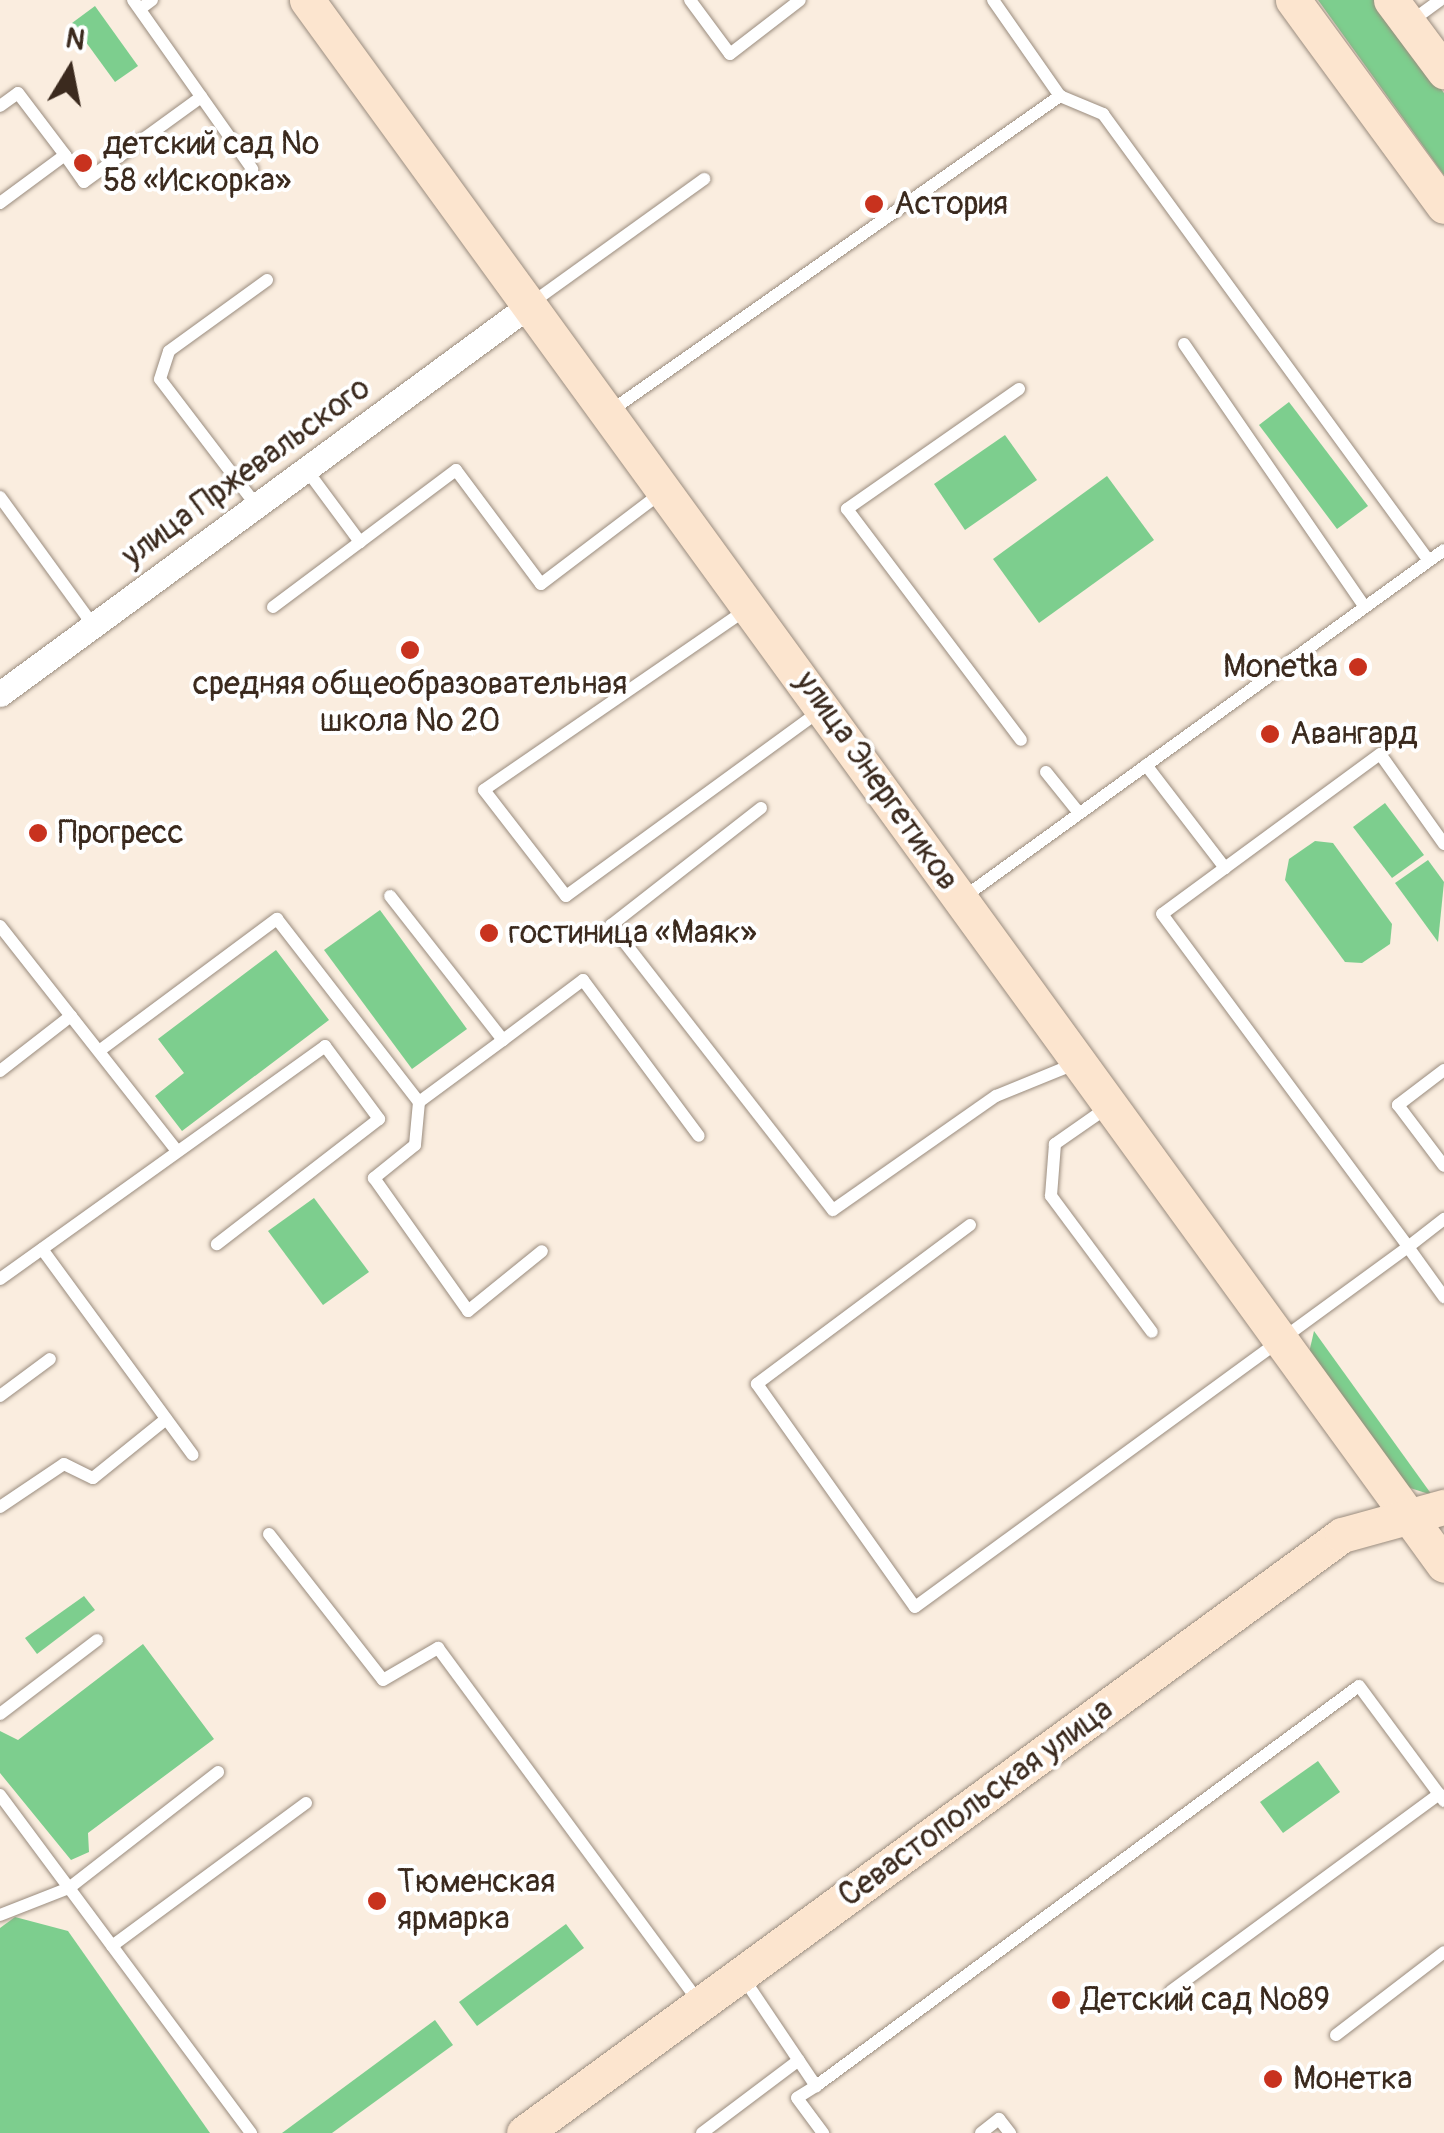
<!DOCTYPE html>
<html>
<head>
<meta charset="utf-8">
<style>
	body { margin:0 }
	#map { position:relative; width:1444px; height:2133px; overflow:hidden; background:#faeddf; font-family:Pangolin,sans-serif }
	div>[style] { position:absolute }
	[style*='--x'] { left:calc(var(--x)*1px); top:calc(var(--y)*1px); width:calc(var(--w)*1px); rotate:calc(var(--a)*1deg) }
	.green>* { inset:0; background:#7dce8e }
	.roads { filter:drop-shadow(0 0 2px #9a8c7e) drop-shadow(0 0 2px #9a8c7e) }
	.lane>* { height:12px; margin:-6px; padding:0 6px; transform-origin:6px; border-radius:6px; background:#fff }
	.street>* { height:25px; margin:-12.5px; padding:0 12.5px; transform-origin:12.5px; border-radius:12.5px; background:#fff }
	.secondary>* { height:35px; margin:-17.5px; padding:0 17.5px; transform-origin:17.5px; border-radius:17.5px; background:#fce5cf }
	.dots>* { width:28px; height:28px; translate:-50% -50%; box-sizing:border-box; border:5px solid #fff; border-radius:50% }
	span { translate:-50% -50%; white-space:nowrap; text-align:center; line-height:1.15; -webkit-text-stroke:8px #fff; paint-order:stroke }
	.poi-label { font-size:32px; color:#3b2a1e }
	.left { translate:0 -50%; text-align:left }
	.right { translate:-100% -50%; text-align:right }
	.street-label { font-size:32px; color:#3b2a1e }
	.north { position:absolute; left:20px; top:20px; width:100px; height:100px; -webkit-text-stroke:8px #fff; paint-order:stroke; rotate:10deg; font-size:28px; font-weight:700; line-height:40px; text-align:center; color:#3b2a1e }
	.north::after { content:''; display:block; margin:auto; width:35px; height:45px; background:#3b2a1e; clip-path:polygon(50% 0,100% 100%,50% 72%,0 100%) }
</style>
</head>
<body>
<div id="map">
	<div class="green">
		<i style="clip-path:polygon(1318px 0,1376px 0,1444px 93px,1444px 175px)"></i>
		<i style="clip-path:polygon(95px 6px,138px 66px,115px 82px,72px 23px)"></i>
		<i style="clip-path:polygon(1289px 402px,1368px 506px,1337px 529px,1259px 425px)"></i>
		<i style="clip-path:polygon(1005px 435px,1037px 480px,965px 530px,934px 484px)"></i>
		<i style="clip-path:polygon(1107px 476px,1154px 540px,1039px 623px,993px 559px)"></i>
		<i style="clip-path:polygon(1385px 803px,1424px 855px,1392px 878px,1353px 827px)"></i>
		<i style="clip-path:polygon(1315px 841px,1333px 843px,1392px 924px,1390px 944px,1362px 963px,1345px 962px,1285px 880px,1289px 859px)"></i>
		<i style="clip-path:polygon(1428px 860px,1444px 882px,1438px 942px,1395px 883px)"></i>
		<i style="clip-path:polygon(380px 910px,467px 1029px,412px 1069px,324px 950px)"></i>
		<i style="clip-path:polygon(276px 950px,329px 1020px,182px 1131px,155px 1096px,184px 1073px,158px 1039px)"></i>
		<i style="clip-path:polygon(314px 1198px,369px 1272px,323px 1305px,268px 1231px)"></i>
		<i style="clip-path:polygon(1314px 1331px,1432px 1495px,1407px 1487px,1309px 1353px)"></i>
		<i style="clip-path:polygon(84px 1596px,95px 1610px,37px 1654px,25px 1638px)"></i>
		<i style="clip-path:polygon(143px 1644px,214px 1739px,88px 1833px,89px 1852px,71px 1860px,0 1773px,0 1731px,18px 1740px)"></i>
		<i style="clip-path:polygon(1318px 1761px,1340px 1792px,1283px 1833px,1260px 1802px)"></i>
		<i style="clip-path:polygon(15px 1917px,68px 1931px,210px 2133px,0 2133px,0 1928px)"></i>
		<i style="clip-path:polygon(566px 1924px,584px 1948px,477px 2026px,459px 2002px)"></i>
		<i style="clip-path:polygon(435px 2020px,453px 2045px,332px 2133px,282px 2133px)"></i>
	</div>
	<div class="roads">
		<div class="lane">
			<i style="--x:133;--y:0;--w:207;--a:54.8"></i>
			<i style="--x:690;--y:0;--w:67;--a:53.5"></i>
			<i style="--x:730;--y:54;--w:88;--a:-37.6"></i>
			<i style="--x:993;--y:0;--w:117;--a:55.1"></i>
			<i style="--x:1060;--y:96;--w:47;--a:22.7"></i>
			<i style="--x:1103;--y:114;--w:553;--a:53.9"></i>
			<i style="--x:140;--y:9;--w:15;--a:-37"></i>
			<i style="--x:1410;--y:22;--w:37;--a:-36"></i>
			<i style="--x:0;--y:106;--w:22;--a:-36"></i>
			<i style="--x:18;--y:93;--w:78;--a:52.8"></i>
			<i style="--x:65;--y:155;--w:81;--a:143.6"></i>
			<i style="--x:65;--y:155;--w:33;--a:55"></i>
			<i style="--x:84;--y:182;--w:145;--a:-36"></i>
			<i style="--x:533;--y:302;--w:211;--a:-35.7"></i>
			<i style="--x:1184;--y:344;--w:319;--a:55.5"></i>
			<i style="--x:1019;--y:389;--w:210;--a:145.1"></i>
			<i style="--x:847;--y:509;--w:289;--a:53"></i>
			<i style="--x:609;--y:412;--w:551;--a:-35.02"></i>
			<i style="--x:306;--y:469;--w:91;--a:53.5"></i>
			<i style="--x:360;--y:542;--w:120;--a:-36.9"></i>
			<i style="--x:456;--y:470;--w:142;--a:53.3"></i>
			<i style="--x:541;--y:584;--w:151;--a:-37.2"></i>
			<i style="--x:0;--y:497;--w:158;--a:54"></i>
			<i style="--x:256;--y:505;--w:158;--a:-127.3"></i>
			<i style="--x:160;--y:379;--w:29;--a:-72"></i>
			<i style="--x:169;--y:351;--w:121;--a:-35.9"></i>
			<i style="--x:273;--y:607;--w:109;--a:-36.8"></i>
			<i style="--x:747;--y:609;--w:319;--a:145.5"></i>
			<i style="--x:484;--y:790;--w:134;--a:52.3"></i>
			<i style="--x:566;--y:896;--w:317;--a:-36.1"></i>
			<i style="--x:1146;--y:765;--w:130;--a:52.5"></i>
			<i style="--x:1046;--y:772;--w:53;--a:51.2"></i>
			<i style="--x:761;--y:808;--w:190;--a:142"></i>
			<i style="--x:611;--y:925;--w:361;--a:52.1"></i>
			<i style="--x:833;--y:1210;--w:199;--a:-35"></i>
			<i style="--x:996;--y:1096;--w:87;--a:-22.2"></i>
			<i style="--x:1444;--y:844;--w:110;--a:-125.4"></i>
			<i style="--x:1380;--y:754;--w:270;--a:143.7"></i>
			<i style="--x:1162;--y:914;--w:414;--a:53.5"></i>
			<i style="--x:1408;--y:1247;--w:46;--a:-37.9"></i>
			<i style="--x:964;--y:897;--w:592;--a:-35.86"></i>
			<i style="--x:0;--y:926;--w:285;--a:51.8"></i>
			<i style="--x:503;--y:1040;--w:100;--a:-36.9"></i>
			<i style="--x:583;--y:980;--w:194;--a:53.4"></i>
			<i style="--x:99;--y:1051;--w:222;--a:-36.6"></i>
			<i style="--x:277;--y:919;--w:232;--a:52.2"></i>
			<i style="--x:419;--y:1102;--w:104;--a:-36.4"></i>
			<i style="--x:503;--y:1040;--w:183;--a:-128.1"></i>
			<i style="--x:1444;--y:1070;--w:58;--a:142.7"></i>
			<i style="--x:1398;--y:1105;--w:76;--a:53"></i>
			<i style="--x:0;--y:1071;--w:90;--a:-37.8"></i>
			<i style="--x:419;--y:1102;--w:43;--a:95.3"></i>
			<i style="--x:415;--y:1145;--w:53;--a:141.2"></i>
			<i style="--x:374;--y:1178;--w:163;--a:54.7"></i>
			<i style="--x:468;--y:1311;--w:95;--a:-39"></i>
			<i style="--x:1108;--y:1107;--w:65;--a:145.1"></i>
			<i style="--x:1055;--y:1144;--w:52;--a:94.4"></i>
			<i style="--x:1051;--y:1196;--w:169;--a:53.4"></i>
			<i style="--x:970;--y:1225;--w:266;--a:143.3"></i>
			<i style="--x:757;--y:1384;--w:273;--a:54.7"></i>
			<i style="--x:915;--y:1607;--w:610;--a:-36.14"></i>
			<i style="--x:1408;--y:1247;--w:62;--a:54.2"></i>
			<i style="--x:42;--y:1249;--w:255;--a:53.8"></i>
			<i style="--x:0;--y:1279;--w:400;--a:-35.6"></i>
			<i style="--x:325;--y:1046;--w:91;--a:53.5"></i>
			<i style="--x:379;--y:1119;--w:205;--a:142.3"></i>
			<i style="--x:0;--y:1396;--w:62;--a:-36.5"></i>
			<i style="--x:0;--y:1507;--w:77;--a:-33.9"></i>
			<i style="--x:64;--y:1464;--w:32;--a:26"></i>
			<i style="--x:93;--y:1478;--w:94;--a:-38.9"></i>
			<i style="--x:269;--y:1534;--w:185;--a:52"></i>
			<i style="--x:383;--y:1680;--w:64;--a:-30.2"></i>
			<i style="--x:438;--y:1648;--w:440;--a:53.6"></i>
			<i style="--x:0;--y:1714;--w:122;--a:-37.3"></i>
			<i style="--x:0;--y:1795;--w:421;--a:53.4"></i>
			<i style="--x:0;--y:1915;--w:74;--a:-21.4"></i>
			<i style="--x:69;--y:1888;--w:189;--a:-37.9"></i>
			<i style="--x:112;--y:1946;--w:241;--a:-36.4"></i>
			<i style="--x:742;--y:1976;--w:133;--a:56.1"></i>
			<i style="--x:816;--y:2086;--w:674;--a:-36.38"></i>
			<i style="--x:1359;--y:1686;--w:143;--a:53.5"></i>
			<i style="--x:1171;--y:1991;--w:333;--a:-36.3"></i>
			<i style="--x:1336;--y:2035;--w:136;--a:-37.5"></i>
			<i style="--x:816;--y:2086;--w:22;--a:148"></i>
			<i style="--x:797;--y:2098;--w:44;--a:53.4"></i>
			<i style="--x:702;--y:2133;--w:121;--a:-37"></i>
			<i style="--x:981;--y:2133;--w:23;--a:-38"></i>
			<i style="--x:999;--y:2119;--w:18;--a:52"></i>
		</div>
		<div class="street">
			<i style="--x:0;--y:694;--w:659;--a:-36.3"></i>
		</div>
		<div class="secondary">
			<i style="--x:307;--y:0;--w:1934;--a:54"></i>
			<i style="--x:1293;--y:0;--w:255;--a:53.8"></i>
			<i style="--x:1391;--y:0;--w:89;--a:53.3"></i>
			<i style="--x:524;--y:2133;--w:1013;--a:-36.17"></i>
			<i style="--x:1342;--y:1535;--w:106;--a:-15.4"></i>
		</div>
	</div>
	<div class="dots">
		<i style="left:83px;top:163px;background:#c8321e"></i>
		<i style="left:874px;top:204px;background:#c8321e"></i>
		<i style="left:410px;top:650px;background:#c8321e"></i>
		<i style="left:1358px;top:667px;background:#c8321e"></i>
		<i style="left:1270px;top:734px;background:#c8321e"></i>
		<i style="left:38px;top:833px;background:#c8321e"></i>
		<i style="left:489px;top:933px;background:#c8321e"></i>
		<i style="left:377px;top:1901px;background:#c8321e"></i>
		<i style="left:1061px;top:2000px;background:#c8321e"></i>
		<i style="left:1273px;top:2079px;background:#c8321e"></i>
	</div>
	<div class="poi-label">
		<span class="left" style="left:103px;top:163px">детский сад №<br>58 «Искорка»</span>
		<span class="left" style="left:894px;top:204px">Астория</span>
		<span class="right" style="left:1338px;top:667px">Monetka</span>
		<span style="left:410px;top:703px">средняя общеобразовательная<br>школа № 20</span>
		<span class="left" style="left:1290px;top:734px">Авангард</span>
		<span class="left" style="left:58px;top:833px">Прогресс</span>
		<span class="left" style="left:509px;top:933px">гостиница «Маяк»</span>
		<span class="left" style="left:397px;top:1901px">Тюменская<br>ярмарка</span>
		<span class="left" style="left:1081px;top:2000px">Детский сад №89</span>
		<span class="left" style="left:1293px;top:2079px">Монетка</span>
	</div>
	<div class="street-label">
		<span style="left:246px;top:472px;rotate:-36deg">улица Пржевальского</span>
		<span style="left:877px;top:781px;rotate:55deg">улица Энергетиков</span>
		<span style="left:976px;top:1803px;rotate:-36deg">Севастопольская улица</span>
	</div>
	<div class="north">N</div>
</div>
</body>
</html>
